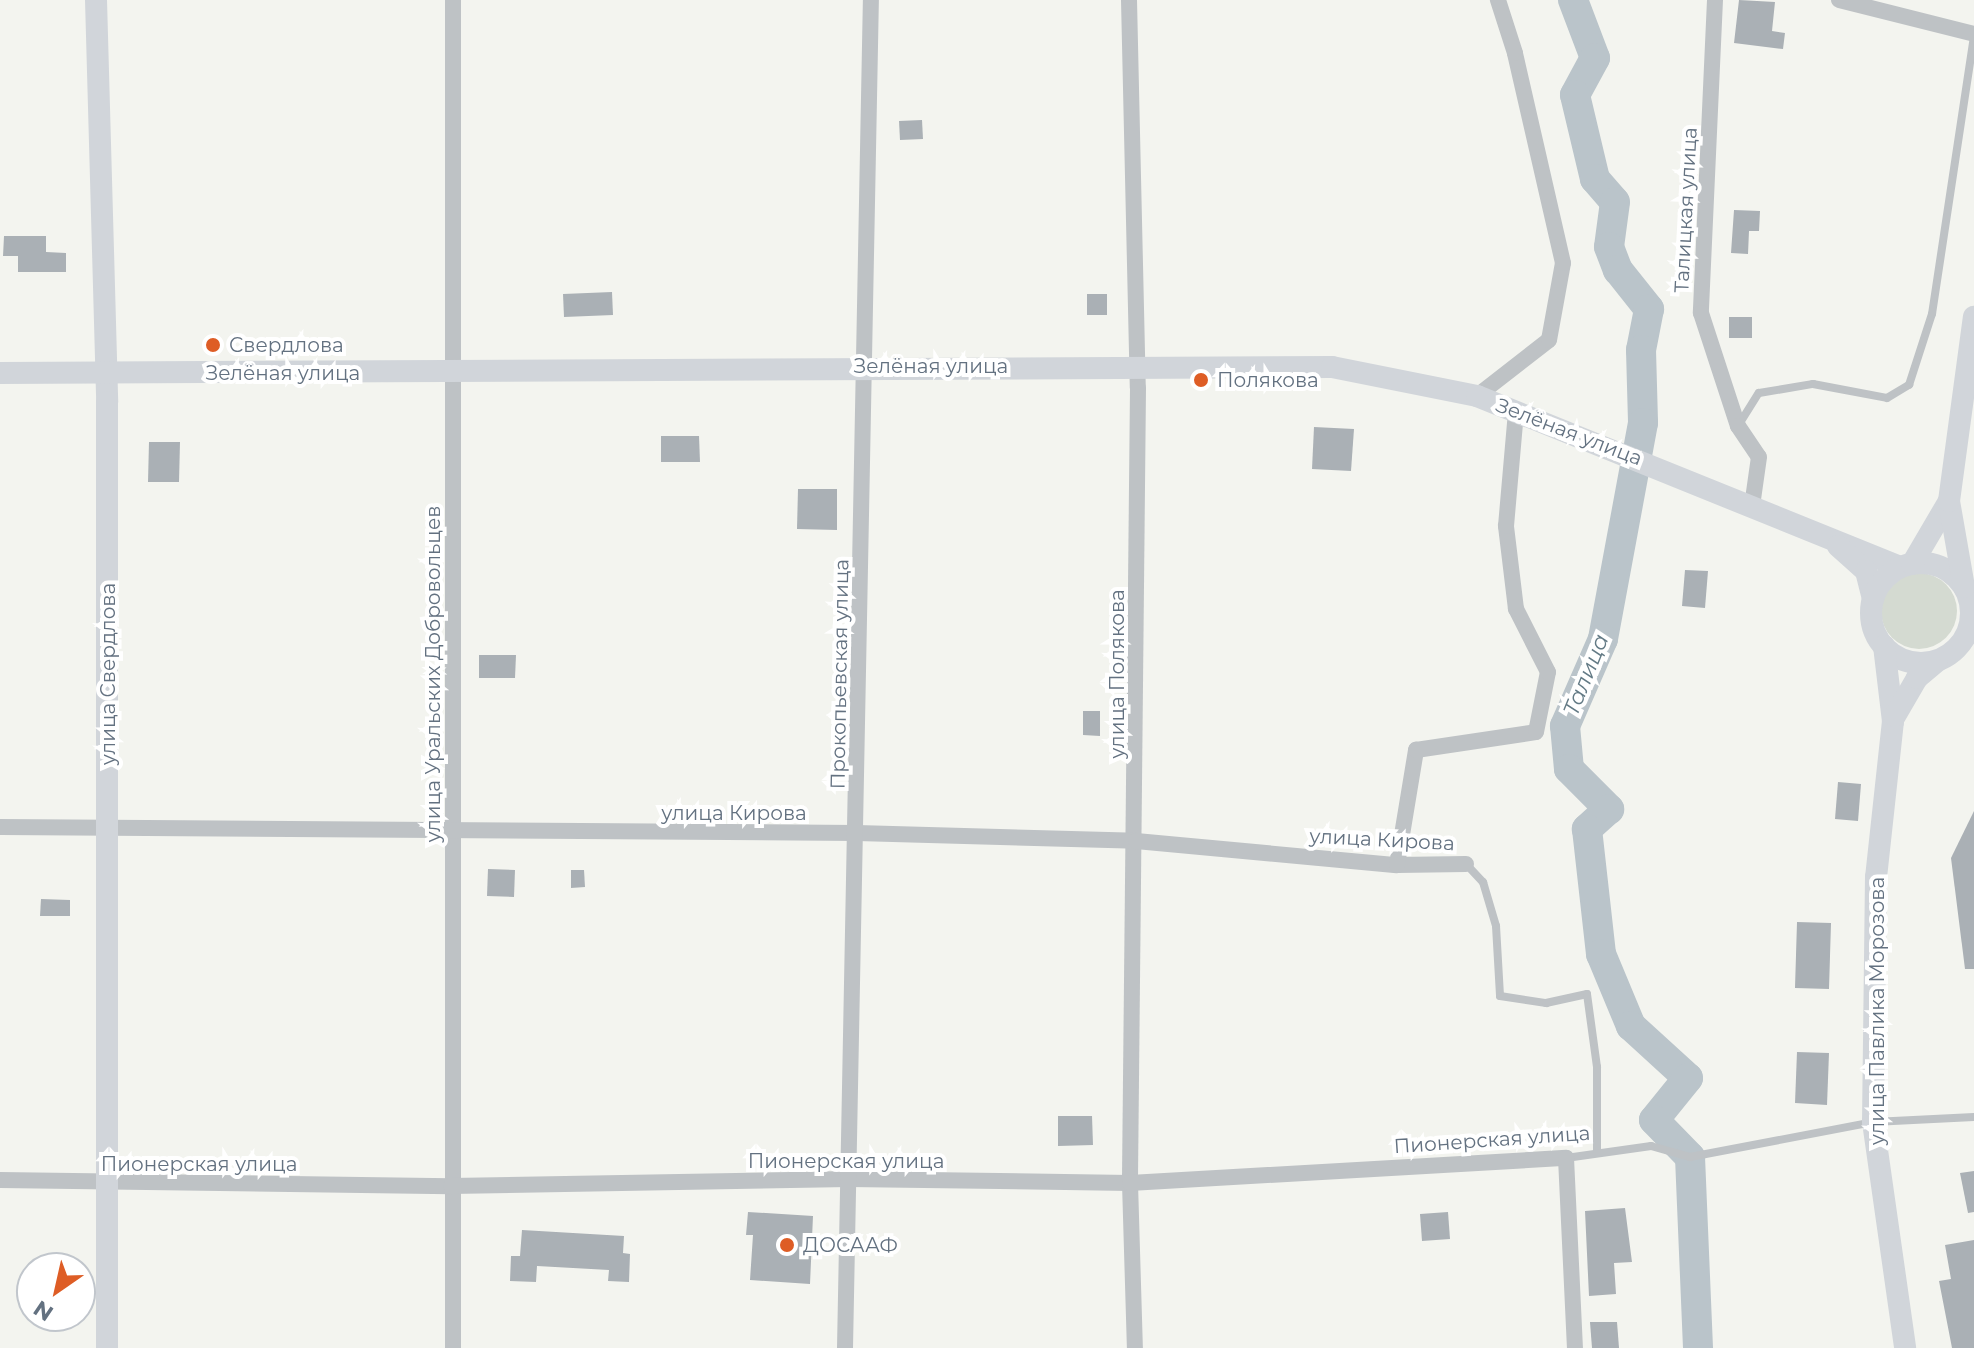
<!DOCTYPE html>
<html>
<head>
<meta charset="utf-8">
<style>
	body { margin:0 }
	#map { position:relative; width:1974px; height:1348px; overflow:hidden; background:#f3f4ef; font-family:Montserrat,sans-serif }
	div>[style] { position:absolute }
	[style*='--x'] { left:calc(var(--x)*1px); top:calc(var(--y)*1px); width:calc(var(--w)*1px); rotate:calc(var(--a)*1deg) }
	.green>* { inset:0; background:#d4dad1 }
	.round { border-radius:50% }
	.river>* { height:30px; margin:-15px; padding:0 15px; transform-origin:15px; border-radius:15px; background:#bac4ca }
	.building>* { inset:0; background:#aab0b5 }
	.lane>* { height:8px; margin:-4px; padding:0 4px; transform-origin:4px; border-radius:4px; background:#bec2c5 }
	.street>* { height:16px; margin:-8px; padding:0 8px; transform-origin:8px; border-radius:8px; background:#bec2c5 }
	.secondary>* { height:22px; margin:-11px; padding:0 11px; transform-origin:11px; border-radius:11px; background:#d1d5da }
	.secondary>.ring { margin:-11px; padding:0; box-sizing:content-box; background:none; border:22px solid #d1d5da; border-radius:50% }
	.dots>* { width:22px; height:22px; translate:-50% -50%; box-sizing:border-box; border:4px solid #fff; border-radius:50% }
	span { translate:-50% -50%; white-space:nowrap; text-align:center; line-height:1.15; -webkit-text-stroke:8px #fff; paint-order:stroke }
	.street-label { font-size:20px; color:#637180 }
	.poi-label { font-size:20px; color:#637180 }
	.left { translate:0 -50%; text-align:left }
	.water-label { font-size:22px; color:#637a85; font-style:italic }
	.north { position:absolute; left:16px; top:1252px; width:80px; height:80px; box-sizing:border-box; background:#fff; border:2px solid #c1c6cc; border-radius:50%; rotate:214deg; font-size:22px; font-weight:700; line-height:32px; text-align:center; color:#637180 }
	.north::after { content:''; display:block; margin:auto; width:28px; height:36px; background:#de5d25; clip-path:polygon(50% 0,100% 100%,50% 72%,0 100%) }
</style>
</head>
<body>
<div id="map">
	<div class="green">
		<i class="round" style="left:1881px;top:573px;width:76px;height:76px"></i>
	</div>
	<div class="river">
		<i style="--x:1573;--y:0;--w:62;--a:69.2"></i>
		<i style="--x:1595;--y:58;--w:42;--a:118.4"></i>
		<i style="--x:1575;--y:95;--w:86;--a:76.6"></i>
		<i style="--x:1595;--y:179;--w:30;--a:49"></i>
		<i style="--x:1615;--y:202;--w:45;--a:97.6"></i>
		<i style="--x:1609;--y:247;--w:25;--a:69"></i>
		<i style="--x:1618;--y:270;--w:50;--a:51.5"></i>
		<i style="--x:1649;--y:309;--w:42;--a:101"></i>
		<i style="--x:1641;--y:350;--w:73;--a:88.4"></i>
		<i style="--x:1643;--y:423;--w:220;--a:100.5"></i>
		<i style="--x:1603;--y:639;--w:95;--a:113.6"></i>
		<i style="--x:1565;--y:726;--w:43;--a:84.7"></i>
		<i style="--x:1569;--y:769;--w:57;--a:45"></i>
		<i style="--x:1609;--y:809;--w:30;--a:138"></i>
		<i style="--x:1587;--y:829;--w:126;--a:83.6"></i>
		<i style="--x:1601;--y:954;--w:78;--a:67.4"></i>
		<i style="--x:1631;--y:1026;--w:77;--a:42.4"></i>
		<i style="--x:1688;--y:1078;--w:54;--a:129"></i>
		<i style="--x:1654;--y:1120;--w:52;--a:45.8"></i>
		<i style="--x:1690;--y:1157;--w:191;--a:87.6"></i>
	</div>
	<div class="building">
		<i style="clip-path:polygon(1739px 0,1775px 2px,1772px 31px,1785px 33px,1783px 49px,1734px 43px)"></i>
		<i style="clip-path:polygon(922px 120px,923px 139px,900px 140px,899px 121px)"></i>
		<i style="clip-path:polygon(1734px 210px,1760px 211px,1759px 231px,1749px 231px,1748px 254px,1731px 253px)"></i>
		<i style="clip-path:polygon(4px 236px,46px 236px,46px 252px,66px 253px,66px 272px,18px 272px,18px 256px,3px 256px)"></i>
		<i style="clip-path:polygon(612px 292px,613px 315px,564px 317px,563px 294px)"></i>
		<i style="clip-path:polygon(1087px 294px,1107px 294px,1107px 315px,1087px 315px)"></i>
		<i style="clip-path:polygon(1729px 317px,1752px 317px,1752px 338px,1729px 338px)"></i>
		<i style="clip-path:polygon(1314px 427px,1354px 429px,1351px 471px,1312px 469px)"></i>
		<i style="clip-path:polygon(661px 436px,699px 436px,700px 462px,661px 462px)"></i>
		<i style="clip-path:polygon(149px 442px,180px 442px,179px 482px,148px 482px)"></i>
		<i style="clip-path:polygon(798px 489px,837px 489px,837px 530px,797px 529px)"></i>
		<i style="clip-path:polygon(1685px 570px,1708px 571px,1705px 608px,1682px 606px)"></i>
		<i style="clip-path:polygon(479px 655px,516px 655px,515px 678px,479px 678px)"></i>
		<i style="clip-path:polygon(1083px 711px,1100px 711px,1100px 736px,1083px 735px)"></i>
		<i style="clip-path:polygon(1838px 782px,1861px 784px,1858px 821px,1835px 819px)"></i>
		<i style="clip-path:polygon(1974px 811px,1974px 969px,1965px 969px,1951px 858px)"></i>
		<i style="clip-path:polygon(488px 869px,515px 870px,514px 897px,487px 896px)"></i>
		<i style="clip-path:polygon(571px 870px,584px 870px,585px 887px,571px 888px)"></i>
		<i style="clip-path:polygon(41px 899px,70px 900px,70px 916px,40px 916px)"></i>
		<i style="clip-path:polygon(1797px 922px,1831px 923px,1829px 989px,1795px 988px)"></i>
		<i style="clip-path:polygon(1797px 1052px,1829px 1053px,1827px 1105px,1795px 1103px)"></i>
		<i style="clip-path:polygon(1058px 1116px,1092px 1116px,1093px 1145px,1058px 1146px)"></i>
		<i style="clip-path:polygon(1974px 1171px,1974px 1212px,1968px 1213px,1960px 1173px)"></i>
		<i style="clip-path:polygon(1625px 1208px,1632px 1262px,1614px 1263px,1616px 1294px,1589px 1296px,1585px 1211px)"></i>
		<i style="clip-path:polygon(748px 1212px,813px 1216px,810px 1284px,750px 1280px,753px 1235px,746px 1235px)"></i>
		<i style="clip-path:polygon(1448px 1212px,1450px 1239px,1422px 1241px,1420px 1214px)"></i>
		<i style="clip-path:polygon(522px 1230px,624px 1236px,623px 1253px,630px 1254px,629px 1282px,608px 1281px,609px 1270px,537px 1266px,536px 1282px,510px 1281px,511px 1256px,520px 1256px)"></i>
		<i style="clip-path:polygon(1974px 1240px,1974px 1348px,1952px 1348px,1939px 1281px,1951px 1279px,1945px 1245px)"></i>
		<i style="clip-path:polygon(1590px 1322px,1617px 1322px,1619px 1348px,1592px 1348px)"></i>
	</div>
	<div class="lane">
		<i style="--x:1738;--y:426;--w:39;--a:-58"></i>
		<i style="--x:1759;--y:393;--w:55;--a:-9.5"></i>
		<i style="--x:1813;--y:384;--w:75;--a:10.7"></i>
		<i style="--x:1887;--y:398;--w:26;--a:-31"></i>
		<i style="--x:1909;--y:385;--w:75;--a:-72.1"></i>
		<i style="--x:1932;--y:314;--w:281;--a:-81.4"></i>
		<i style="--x:1466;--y:864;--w:25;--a:47"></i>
		<i style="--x:1483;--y:882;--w:46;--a:73.5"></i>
		<i style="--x:1496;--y:926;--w:70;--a:86.7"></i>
		<i style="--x:1500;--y:996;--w:47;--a:8.7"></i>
		<i style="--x:1546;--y:1003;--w:42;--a:-12.4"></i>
		<i style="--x:1587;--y:994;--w:74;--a:82.2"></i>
		<i style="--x:1597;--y:1067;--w:86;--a:90"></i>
		<i style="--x:1566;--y:1158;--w:86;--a:-8"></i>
		<i style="--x:1651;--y:1146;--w:41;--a:15.8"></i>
		<i style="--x:1690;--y:1157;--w:186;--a:-10.8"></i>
		<i style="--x:1873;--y:1122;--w:101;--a:-2.8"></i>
	</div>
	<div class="street">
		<i style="--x:453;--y:0;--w:1348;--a:90"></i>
		<i style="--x:1129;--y:0;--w:388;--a:88.7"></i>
		<i style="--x:1138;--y:388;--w:795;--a:90.58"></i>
		<i style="--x:1130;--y:1183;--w:165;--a:88.3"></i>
		<i style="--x:1715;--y:0;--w:313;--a:92.6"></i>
		<i style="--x:1701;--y:313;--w:119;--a:71.9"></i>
		<i style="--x:1738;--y:426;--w:37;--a:56"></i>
		<i style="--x:1759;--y:457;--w:49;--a:98.1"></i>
		<i style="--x:1839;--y:0;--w:139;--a:14.1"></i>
		<i style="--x:1477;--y:396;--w:91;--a:-37.9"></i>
		<i style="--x:1549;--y:340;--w:78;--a:-79.7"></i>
		<i style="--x:1563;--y:263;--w:215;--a:-102.9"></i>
		<i style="--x:1515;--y:53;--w:56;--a:-107.8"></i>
		<i style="--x:0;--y:827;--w:857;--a:0.4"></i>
		<i style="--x:857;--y:833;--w:279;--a:1.6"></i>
		<i style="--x:1136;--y:841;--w:262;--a:5.3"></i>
		<i style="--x:1397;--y:865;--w:69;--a:-0.8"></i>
		<i style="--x:1397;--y:865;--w:117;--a:-80.6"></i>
		<i style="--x:1416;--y:750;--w:121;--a:-8.5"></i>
		<i style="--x:1536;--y:732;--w:61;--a:-78.7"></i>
		<i style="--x:1548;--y:672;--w:71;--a:-116.9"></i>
		<i style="--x:1516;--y:609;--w:84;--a:-96.9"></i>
		<i style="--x:1506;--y:526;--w:114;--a:-85"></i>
		<i style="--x:0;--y:1180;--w:451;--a:0.8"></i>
		<i style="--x:451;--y:1186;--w:398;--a:-1"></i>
		<i style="--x:849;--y:1179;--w:281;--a:0.8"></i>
		<i style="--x:1130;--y:1183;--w:437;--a:-3.3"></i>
		<i style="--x:1566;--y:1158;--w:190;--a:87.3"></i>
		<i style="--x:845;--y:1348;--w:1348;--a:-88.9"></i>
	</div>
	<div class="secondary">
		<i style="--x:96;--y:0;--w:402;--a:88.4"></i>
		<i style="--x:107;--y:402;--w:946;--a:90"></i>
		<i style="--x:0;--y:373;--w:1332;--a:-0.26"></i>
		<i style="--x:1332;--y:367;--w:148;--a:11.3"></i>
		<i style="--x:1477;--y:396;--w:457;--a:22"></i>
		<i style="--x:1838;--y:546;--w:38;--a:42"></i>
		<i style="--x:1866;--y:571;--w:29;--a:76"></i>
		<i class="ring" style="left:1871px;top:563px;width:78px;height:78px"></i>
		<i style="--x:1912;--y:564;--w:73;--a:-59.6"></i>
		<i style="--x:1964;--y:587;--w:87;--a:-99.9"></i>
		<i style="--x:1949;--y:501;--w:186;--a:-82.3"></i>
		<i style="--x:1884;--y:646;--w:76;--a:83.2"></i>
		<i style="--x:1893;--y:721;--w:157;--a:96.2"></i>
		<i style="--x:1876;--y:877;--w:245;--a:90.7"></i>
		<i style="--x:1873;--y:1122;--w:228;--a:81.9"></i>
		<i style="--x:1895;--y:716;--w:44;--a:-59.9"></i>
		<i style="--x:1917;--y:678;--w:26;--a:-40"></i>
	</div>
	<div class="dots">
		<i style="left:213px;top:345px;background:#de5d25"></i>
		<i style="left:1201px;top:380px;background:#de5d25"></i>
		<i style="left:787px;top:1245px;background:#de5d25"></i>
	</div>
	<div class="street-label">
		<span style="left:1686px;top:210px;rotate:-87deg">Талицкая улица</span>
		<span style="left:931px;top:366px">Зелёная улица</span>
		<span style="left:283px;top:373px">Зелёная улица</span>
		<span style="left:1569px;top:432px;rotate:21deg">Зелёная улица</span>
		<span style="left:108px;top:674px;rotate:-90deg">улица Свердлова</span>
		<span style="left:433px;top:674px;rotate:-90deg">улица Уральских Добровольцев</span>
		<span style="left:840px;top:674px;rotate:-89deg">Прокопьевская улица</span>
		<span style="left:1117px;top:674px;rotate:-90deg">улица Полякова</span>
		<span style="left:734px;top:813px">улица Кирова</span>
		<span style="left:1382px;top:840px;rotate:3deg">улица Кирова</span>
		<span style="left:1877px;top:1011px;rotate:-90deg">улица Павлика Морозова</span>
		<span style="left:1492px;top:1140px;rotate:-4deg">Пионерская улица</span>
		<span style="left:846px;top:1161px">Пионерская улица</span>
		<span style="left:199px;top:1164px">Пионерская улица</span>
	</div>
	<div class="poi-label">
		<span class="left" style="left:229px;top:345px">Свердлова</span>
		<span class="left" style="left:1217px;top:380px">Полякова</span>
		<span class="left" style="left:803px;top:1245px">ДОСААФ</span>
	</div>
	<div class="water-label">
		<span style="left:1586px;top:675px;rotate:-68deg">Талица</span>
	</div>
	<div class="north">N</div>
</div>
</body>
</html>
